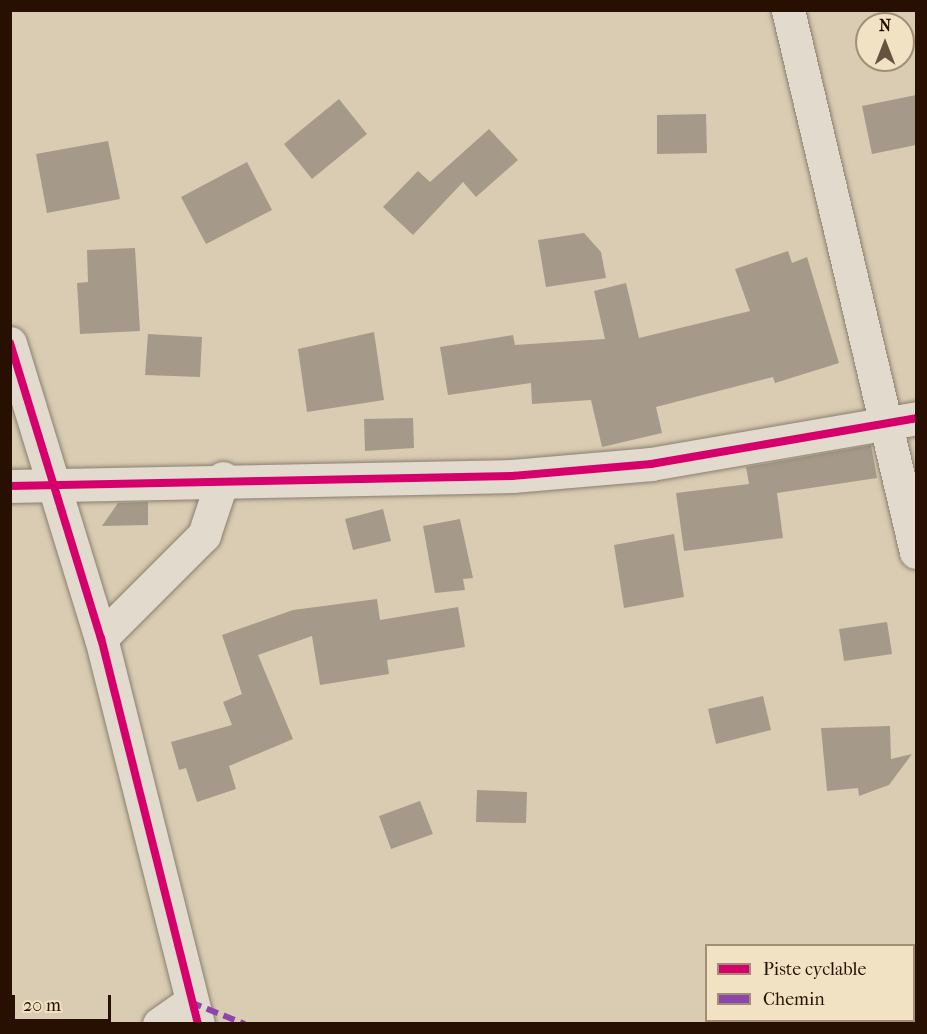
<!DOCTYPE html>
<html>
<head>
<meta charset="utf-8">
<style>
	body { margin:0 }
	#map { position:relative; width:927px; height:1034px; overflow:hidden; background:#d9ccb2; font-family:"IM FELL French Canon",serif }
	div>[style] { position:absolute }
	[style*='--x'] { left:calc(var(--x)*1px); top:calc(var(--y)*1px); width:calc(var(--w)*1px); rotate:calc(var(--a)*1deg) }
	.building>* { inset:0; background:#a59a89 }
	.roads { filter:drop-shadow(0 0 2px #8a7f6f) drop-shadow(0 0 2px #8a7f6f) }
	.street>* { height:33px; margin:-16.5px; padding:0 16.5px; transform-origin:16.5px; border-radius:16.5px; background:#e1dacd }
	.quiet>* { height:6px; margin-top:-3px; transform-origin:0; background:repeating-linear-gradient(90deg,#8e44ad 0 12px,transparent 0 18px) }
	.cycleway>* { height:8px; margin:-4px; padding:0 4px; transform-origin:4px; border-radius:4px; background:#d6006c }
	span { translate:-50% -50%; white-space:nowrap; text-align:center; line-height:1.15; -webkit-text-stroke:6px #f1e2c3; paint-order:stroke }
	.frame { position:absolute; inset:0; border:12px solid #271001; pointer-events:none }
	.legend { position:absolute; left:705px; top:944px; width:210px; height:78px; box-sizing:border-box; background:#f1e2c3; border:2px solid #a08e75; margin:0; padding:8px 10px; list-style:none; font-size:18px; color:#271001 }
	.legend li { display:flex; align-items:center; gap:12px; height:30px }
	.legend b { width:30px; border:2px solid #a08e75 }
	.north { position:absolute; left:855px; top:12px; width:60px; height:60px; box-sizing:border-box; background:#f1e2c3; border:2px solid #a08e75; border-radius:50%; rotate:0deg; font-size:16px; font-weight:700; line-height:24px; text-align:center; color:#271001 }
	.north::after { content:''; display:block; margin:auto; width:21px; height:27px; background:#65523f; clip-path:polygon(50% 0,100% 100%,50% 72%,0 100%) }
	.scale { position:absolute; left:12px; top:995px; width:99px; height:27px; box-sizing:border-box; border:3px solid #271001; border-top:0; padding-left:8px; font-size:18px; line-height:21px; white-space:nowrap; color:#271001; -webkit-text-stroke:4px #f1e2c3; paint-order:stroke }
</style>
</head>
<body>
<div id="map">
	<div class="building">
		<i style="clip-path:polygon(916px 95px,916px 145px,872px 154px,862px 106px)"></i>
		<i style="clip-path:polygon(339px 99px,367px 134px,312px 179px,284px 144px)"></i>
		<i style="clip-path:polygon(706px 114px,707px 153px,657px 154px,657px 115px)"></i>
		<i style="clip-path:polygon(489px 129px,518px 160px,476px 197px,463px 182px,413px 235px,383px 207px,418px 171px,430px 182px)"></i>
		<i style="clip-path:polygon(108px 141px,120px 199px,47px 213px,36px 154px)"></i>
		<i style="clip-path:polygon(247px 162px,272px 210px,206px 244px,181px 197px)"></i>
		<i style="clip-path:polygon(584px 233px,601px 252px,606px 278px,546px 287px,538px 240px)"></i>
		<i style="clip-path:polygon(135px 248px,140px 331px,80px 334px,77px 283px,88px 282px,87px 250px)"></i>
		<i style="clip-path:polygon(788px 251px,792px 263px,807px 257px,839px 363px,775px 383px,773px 377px,656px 407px,662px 433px,602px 447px,591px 400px,532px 404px,531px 383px,448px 395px,440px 347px,513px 335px,515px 345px,605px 339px,594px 291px,626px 283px,639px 338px,750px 311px,735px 269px)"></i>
		<i style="clip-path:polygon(374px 332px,384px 400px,307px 412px,298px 349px)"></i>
		<i style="clip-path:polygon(148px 334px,202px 337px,200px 377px,145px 375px)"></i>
		<i style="clip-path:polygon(413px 418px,414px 448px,365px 451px,364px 419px)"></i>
		<i style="clip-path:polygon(871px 445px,877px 478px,777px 493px,783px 538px,684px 551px,676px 493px,749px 484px,746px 467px)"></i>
		<i style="clip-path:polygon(148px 502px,148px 525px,102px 526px,118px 503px)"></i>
		<i style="clip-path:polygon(383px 509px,391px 541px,353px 550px,345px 519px)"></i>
		<i style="clip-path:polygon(460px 519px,473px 578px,463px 579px,465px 590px,435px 593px,423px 526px)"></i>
		<i style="clip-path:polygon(674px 534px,684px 597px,624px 608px,614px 545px)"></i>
		<i style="clip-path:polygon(377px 599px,380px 620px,458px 607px,465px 647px,387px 660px,389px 674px,320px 685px,312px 636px,258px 655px,293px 739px,229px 766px,236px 789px,197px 802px,186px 768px,179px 770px,171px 742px,232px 725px,223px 702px,242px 694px,222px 635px,293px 610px)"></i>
		<i style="clip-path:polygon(887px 622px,892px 654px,844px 661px,839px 629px)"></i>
		<i style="clip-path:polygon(763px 696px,771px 730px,716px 744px,708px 709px)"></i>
		<i style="clip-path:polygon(890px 726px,891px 759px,912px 754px,889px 785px,859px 796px,858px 788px,827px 791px,821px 728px)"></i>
		<i style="clip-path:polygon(477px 790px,527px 792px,526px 823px,476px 822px)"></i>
		<i style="clip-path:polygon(420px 801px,433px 834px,391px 849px,379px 816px)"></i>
	</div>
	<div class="roads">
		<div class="street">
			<i style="--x:788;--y:10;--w:557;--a:76.71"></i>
			<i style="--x:10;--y:343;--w:309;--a:72.9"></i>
			<i style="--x:101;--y:638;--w:398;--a:75.9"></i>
			<i style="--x:10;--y:486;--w:502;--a:-1.14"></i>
			<i style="--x:512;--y:476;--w:140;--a:-4.9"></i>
			<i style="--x:651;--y:464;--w:269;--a:-9.8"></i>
			<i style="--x:101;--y:638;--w:146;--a:-45"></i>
			<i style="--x:204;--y:535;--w:60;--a:-71.6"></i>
			<i style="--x:159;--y:1024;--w:38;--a:-35"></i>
		</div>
	</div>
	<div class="quiet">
		<i style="--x:190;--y:1002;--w:59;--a:21.8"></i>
	</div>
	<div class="cycleway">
		<i style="--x:10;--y:343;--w:309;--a:72.9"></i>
		<i style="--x:101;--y:638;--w:398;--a:75.9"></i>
		<i style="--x:10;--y:486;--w:502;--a:-1.14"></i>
		<i style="--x:512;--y:476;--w:140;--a:-4.9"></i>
		<i style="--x:651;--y:464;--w:269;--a:-9.8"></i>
	</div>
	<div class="frame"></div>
	<ul class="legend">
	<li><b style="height:8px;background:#d6006c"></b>Piste cyclable</li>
	<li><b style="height:8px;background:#8e44ad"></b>Chemin</li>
	</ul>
	<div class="north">N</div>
	<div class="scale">20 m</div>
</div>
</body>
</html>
